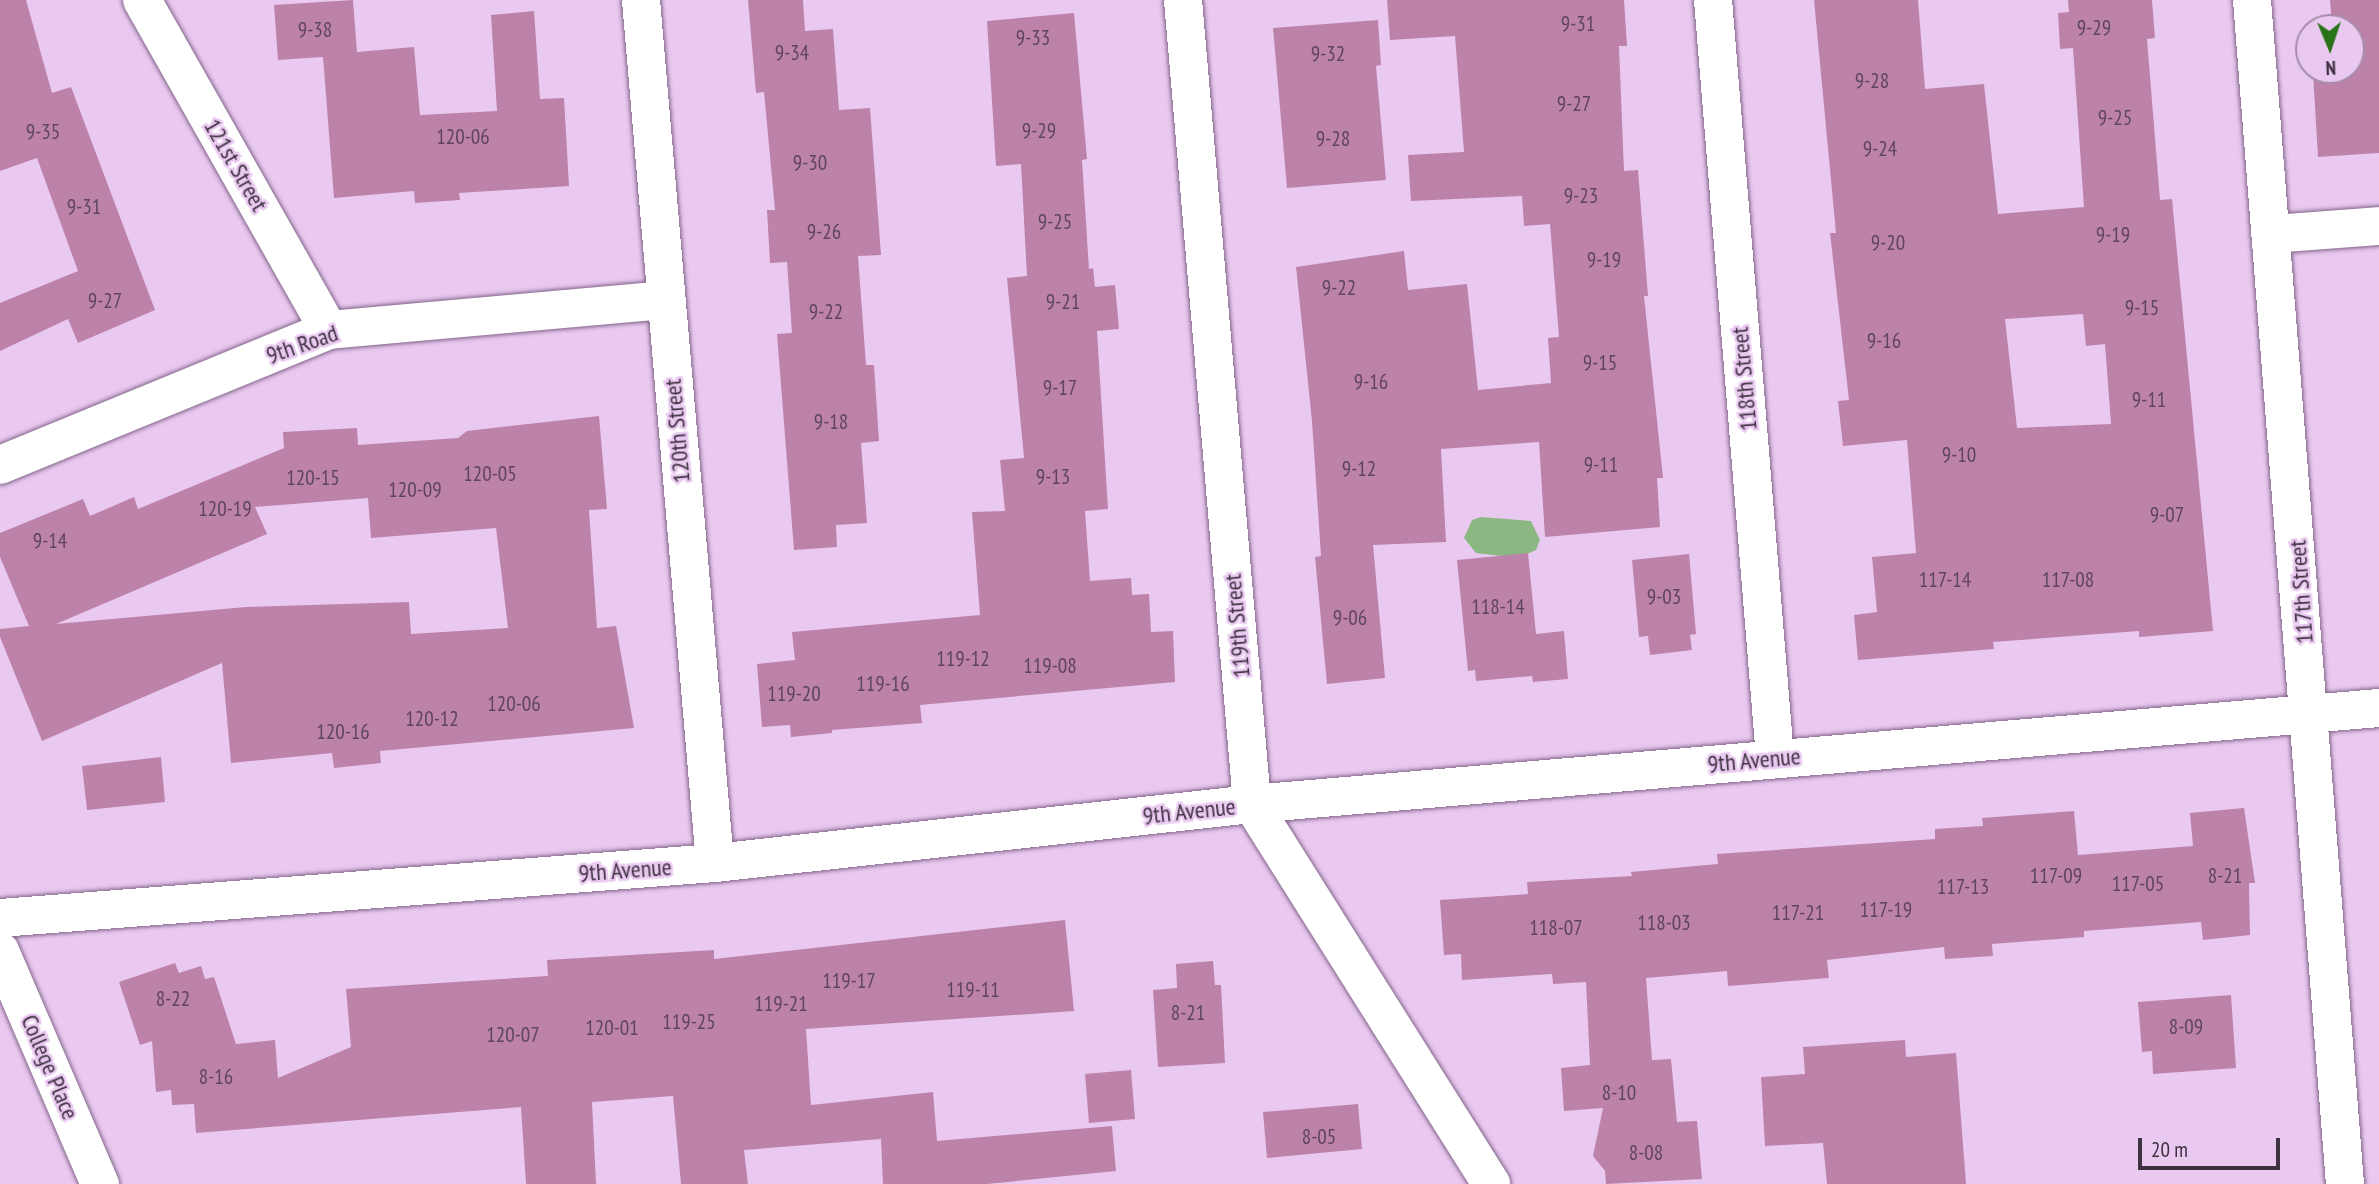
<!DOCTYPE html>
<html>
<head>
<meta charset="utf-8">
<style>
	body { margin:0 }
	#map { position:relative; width:2379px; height:1184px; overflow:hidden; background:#eac9f1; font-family:"PT Sans Narrow",sans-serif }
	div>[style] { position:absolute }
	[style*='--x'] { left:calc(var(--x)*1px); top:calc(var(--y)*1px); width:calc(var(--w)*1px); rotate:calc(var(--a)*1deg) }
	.water>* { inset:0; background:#8ab782 }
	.building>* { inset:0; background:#bd82a9 }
	.roads { filter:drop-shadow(0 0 2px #826589) drop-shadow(0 0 2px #826589) }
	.minor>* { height:38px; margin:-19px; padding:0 19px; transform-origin:19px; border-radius:19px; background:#fff }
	span { translate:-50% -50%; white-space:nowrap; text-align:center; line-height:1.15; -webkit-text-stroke:5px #eac9f1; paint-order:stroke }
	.number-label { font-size:21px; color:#5e455a }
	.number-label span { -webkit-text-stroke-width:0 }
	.street-label { font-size:24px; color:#3e3140 }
	.north { position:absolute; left:2295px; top:14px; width:70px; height:70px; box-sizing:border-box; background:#eac9f1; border:2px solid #a58caa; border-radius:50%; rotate:178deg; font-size:19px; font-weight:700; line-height:28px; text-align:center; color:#3e3140 }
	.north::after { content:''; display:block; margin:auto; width:24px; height:32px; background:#287318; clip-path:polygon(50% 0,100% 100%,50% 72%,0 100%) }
	.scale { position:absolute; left:2138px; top:1138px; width:142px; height:32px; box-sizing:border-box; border:4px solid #3e3140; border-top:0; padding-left:9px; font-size:21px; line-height:24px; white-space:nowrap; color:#3e3140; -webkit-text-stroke:5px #eac9f1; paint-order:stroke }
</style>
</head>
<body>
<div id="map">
	<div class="water">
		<i style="clip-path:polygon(1481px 517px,1531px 521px,1540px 540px,1536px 550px,1518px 558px,1476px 553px,1464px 538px,1472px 520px)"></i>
	</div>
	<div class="building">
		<i style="clip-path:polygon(0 0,26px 0,52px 93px,71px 87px,155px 310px,78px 343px,68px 319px,0 351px,0 303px,78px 271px,37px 158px,0 171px)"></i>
		<i style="clip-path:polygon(353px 0,357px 52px,414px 47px,420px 115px,497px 111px,491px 15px,534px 11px,540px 99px,564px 98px,569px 186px,459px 193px,460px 200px,415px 203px,414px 191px,334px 198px,323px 57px,278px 60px,274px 5px)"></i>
		<i style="clip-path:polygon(748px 0,803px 0,805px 31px,833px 29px,839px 110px,870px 108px,881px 255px,858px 256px,866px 365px,874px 365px,879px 441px,861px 443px,867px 523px,836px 525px,837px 547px,794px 550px,777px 334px,792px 333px,787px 262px,770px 263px,767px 210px,775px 210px,764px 92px,756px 93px)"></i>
		<i style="clip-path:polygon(1387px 0,1624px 0,1627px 46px,1619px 46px,1624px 171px,1638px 170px,1648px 296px,1644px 296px,1663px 478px,1657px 478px,1660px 527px,1545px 537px,1539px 442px,1441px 449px,1446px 542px,1373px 545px,1385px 678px,1327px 684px,1315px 557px,1321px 556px,1312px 421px,1296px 267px,1404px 251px,1408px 290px,1467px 284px,1478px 390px,1551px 383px,1548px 338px,1559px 337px,1550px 224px,1524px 226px,1522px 196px,1411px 201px,1408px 155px,1464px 152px,1455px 36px,1390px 40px)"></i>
		<i style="clip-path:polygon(evenodd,1814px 0,1918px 0,1925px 89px,1984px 84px,1998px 214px,2084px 207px,2073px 48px,2060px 49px,2058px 13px,2069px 12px,2068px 0,2152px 0,2155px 38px,2147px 39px,2160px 200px,2172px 199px,2213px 631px,2139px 637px,2139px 631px,1993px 642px,1994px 649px,1858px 660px,1854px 615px,1877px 612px,1872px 557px,1916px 553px,1907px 440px,1843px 446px,1838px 401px,1849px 400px,1830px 233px,1836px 233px,1814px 0,2083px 314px,2086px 346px,2105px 344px,2111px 424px,2017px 428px,2005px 319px,2083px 314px)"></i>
		<i style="clip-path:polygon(2330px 0,2379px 0,2379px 153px,2318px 157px,2313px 73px,2351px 70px,2351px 28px,2332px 28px)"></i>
		<i style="clip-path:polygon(1074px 13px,1087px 159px,1082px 160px,1089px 269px,1093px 268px,1095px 287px,1115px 285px,1119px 329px,1097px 331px,1108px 509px,1085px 511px,1090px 581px,1131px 578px,1132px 595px,1149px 594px,1151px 632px,1173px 631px,1175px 682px,920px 705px,922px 723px,832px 730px,832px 733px,791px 737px,790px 725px,762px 727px,757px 664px,795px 660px,792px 632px,980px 615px,972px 512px,1005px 511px,1000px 460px,1024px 458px,1007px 278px,1027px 276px,1021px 164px,996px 166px,987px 21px)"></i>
		<i style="clip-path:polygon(1378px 20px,1381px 65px,1376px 66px,1386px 180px,1287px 188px,1273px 28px)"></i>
		<i style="clip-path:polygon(evenodd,599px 416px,607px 509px,589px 510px,597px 628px,616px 626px,634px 728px,380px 751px,381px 763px,334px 768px,332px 753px,231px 763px,222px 663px,42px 741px,0 637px,0 629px,29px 626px,0 557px,0 533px,83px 499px,90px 516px,134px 497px,138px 509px,284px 448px,283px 432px,357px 428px,358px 445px,458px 438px,467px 431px,599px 416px,368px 498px,371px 538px,496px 528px,508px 628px,411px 634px,409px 602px,246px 607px,56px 624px,267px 534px,255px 507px,368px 498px)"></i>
		<i style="clip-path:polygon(1528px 553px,1536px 634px,1564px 631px,1568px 679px,1533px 682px,1532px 676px,1476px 681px,1475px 670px,1468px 671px,1457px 560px)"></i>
		<i style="clip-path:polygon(1689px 554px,1696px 634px,1690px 635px,1692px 650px,1650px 655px,1648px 636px,1639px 637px,1632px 560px)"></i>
		<i style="clip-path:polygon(161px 757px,165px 802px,87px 810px,82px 766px)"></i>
		<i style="clip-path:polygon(2244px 808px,2255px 883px,2249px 883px,2250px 935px,2203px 940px,2201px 922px,2084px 931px,2084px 937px,1992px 944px,1993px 956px,1945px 959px,1944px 947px,1827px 960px,1829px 978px,1728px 986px,1727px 971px,1646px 978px,1652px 1060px,1671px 1059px,1677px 1122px,1697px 1121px,1702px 1179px,1606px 1184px,1605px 1171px,1593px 1156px,1603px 1108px,1564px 1111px,1561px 1068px,1590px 1065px,1586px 982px,1553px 984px,1552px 974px,1462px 980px,1461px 954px,1444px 955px,1440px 900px,1528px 894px,1527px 882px,1632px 876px,1631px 872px,1718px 864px,1717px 854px,1935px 839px,1935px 829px,1983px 826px,1982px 818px,2074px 811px,2078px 855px,2193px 846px,2190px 813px)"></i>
		<i style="clip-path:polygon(1065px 920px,1074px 1011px,806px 1029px,811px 1105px,933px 1092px,937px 1141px,1112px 1126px,1116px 1171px,987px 1184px,883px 1184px,881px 1139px,744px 1150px,748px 1184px,681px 1184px,673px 1096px,592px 1102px,596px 1184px,526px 1184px,521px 1107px,196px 1133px,194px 1104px,172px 1105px,171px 1090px,156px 1092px,152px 1041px,140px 1045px,119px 982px,175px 963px,179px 973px,201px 966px,205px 979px,214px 977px,236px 1044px,275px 1040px,278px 1078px,351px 1047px,346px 989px,548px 976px,547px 960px,714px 950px,714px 959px)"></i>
		<i style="clip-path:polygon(1213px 961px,1215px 985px,1221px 985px,1225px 1063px,1158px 1067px,1153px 990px,1177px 988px,1176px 964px)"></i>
		<i style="clip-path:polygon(2231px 995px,2236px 1068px,2153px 1074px,2152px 1051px,2142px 1052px,2138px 1002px)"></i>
		<i style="clip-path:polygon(1905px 1040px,1906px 1057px,1956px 1053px,1966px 1184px,1827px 1184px,1823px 1143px,1765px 1146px,1761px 1077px,1805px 1074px,1803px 1047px)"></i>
		<i style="clip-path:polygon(1131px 1070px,1135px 1119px,1089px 1123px,1085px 1074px)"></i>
		<i style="clip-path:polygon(1358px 1104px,1362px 1149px,1267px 1158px,1263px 1112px)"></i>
	</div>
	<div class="roads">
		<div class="minor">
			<i style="--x:142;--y:0;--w:379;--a:60.5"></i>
			<i style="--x:641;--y:0;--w:866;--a:85.1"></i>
			<i style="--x:1183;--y:0;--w:807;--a:85.09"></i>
			<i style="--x:1252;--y:804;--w:449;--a:57.8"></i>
			<i style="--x:1713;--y:0;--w:760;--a:85.32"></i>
			<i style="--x:2252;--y:0;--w:1188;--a:85.51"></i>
			<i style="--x:2273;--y:234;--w:106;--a:-4.3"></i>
			<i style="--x:0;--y:465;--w:356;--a:-22.3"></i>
			<i style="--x:329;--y:330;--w:337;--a:-5.1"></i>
			<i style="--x:0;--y:918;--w:717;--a:-4.4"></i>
			<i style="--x:715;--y:863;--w:540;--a:-6.27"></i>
			<i style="--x:1252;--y:804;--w:1131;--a:-4.87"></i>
			<i style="--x:0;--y:951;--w:254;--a:66.8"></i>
		</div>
	</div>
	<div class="number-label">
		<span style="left:1578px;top:24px">9-31</span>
		<span style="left:2094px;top:28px">9-29</span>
		<span style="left:315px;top:30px">9-38</span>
		<span style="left:1033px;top:38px">9-33</span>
		<span style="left:792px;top:53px">9-34</span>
		<span style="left:1328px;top:54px">9-32</span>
		<span style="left:1872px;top:81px">9-28</span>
		<span style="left:1574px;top:104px">9-27</span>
		<span style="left:2115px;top:118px">9-25</span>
		<span style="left:1039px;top:131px">9-29</span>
		<span style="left:43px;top:132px">9-35</span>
		<span style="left:463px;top:137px">120-06</span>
		<span style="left:1333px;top:139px">9-28</span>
		<span style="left:1880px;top:149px">9-24</span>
		<span style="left:810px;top:163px">9-30</span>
		<span style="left:1581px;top:196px">9-23</span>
		<span style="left:84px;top:207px">9-31</span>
		<span style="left:1055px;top:222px">9-25</span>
		<span style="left:824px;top:232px">9-26</span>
		<span style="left:2113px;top:235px">9-19</span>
		<span style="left:1888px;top:243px">9-20</span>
		<span style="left:1604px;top:260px">9-19</span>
		<span style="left:1339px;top:288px">9-22</span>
		<span style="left:105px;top:301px">9-27</span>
		<span style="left:1063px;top:302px">9-21</span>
		<span style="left:2142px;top:308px">9-15</span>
		<span style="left:826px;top:312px">9-22</span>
		<span style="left:1884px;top:341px">9-16</span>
		<span style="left:1600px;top:363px">9-15</span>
		<span style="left:1371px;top:382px">9-16</span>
		<span style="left:1060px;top:388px">9-17</span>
		<span style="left:2149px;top:400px">9-11</span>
		<span style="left:831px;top:422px">9-18</span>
		<span style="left:1959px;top:455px">9-10</span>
		<span style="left:1601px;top:465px">9-11</span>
		<span style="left:1359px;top:469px">9-12</span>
		<span style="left:490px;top:474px">120-05</span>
		<span style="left:1053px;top:477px">9-13</span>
		<span style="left:313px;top:478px">120-15</span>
		<span style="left:415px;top:490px">120-09</span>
		<span style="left:225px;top:509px">120-19</span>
		<span style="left:2167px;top:515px">9-07</span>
		<span style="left:50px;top:541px">9-14</span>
		<span style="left:1945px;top:580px">117-14</span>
		<span style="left:2068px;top:580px">117-08</span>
		<span style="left:1664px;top:597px">9-03</span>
		<span style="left:1498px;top:607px">118-14</span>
		<span style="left:1350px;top:618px">9-06</span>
		<span style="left:963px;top:659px">119-12</span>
		<span style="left:1050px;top:666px">119-08</span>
		<span style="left:883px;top:684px">119-16</span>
		<span style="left:794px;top:694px">119-20</span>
		<span style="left:514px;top:704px">120-06</span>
		<span style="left:432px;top:719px">120-12</span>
		<span style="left:343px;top:732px">120-16</span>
		<span style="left:2056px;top:876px">117-09</span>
		<span style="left:2225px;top:876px">8-21</span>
		<span style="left:2138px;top:884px">117-05</span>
		<span style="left:1963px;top:887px">117-13</span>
		<span style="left:1886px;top:910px">117-19</span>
		<span style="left:1798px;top:913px">117-21</span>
		<span style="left:1664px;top:923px">118-03</span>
		<span style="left:1556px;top:928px">118-07</span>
		<span style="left:849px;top:981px">119-17</span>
		<span style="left:973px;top:990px">119-11</span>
		<span style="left:173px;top:999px">8-22</span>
		<span style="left:781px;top:1004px">119-21</span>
		<span style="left:1188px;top:1013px">8-21</span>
		<span style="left:689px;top:1022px">119-25</span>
		<span style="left:2186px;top:1027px">8-09</span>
		<span style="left:612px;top:1028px">120-01</span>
		<span style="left:513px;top:1035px">120-07</span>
		<span style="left:216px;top:1077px">8-16</span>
		<span style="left:1619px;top:1093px">8-10</span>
		<span style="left:1319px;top:1137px">8-05</span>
		<span style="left:1646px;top:1153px">8-08</span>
	</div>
	<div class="street-label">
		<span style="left:236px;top:165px;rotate:60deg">121st Street</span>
		<span style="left:302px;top:344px;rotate:-19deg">9th Road</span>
		<span style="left:1744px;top:379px;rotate:-95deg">118th Street</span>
		<span style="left:677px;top:431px;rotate:-95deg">120th Street</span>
		<span style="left:2301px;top:592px;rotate:-94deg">117th Street</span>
		<span style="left:1237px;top:626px;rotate:-95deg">119th Street</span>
		<span style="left:1754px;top:760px;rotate:-5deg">9th Avenue</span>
		<span style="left:1189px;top:811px;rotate:-6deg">9th Avenue</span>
		<span style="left:625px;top:870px;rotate:-4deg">9th Avenue</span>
		<span style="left:50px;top:1067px;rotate:67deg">College Place</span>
	</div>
	<div class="north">N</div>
	<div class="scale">20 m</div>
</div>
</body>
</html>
